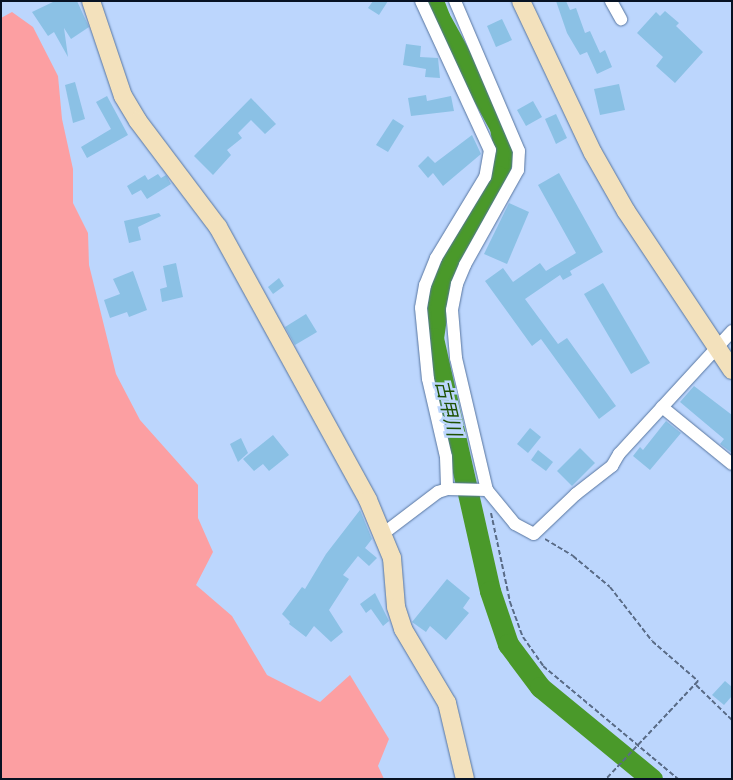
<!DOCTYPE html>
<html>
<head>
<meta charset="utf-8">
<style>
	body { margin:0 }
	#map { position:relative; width:733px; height:780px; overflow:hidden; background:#bcd6fd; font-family:"Exo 2","Noto Sans JP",sans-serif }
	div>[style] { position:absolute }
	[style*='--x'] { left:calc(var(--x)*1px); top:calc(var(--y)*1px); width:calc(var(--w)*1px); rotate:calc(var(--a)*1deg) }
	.green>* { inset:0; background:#fc9fa2 }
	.river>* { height:21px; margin:-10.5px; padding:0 10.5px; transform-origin:10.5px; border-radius:10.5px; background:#4a992a }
	.building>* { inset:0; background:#8bc1e5 }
	.path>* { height:2px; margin-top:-1px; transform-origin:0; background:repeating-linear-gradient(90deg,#596b86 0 5px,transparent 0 7.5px) }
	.roads { filter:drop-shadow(0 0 1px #5775a0) drop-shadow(0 0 1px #5775a0) }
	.street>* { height:12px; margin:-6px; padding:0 6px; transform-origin:6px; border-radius:6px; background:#fff }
	.secondary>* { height:18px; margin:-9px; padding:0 9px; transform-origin:9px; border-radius:9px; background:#f3e1bc }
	span { translate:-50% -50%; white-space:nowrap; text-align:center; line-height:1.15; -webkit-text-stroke:5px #bcd6fd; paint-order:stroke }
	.water-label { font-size:19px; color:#1e5103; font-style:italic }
	.frame { position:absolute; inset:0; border:2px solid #071223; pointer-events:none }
</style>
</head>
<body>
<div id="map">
	<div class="green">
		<i style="clip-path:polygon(12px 12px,33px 27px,58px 76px,62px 119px,73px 169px,73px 203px,88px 233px,89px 265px,116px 374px,140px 420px,198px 485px,198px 518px,213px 552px,196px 585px,232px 616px,267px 675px,320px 702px,350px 675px,389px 739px,378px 766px,384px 779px,1px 779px,1px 18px)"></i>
	</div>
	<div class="river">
		<i style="--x:433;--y:1;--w:17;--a:69"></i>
		<i style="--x:439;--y:17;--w:126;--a:61"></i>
		<i style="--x:500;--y:127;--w:26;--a:81"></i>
		<i style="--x:504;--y:153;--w:24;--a:105"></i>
		<i style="--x:498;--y:176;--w:114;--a:119.5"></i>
		<i style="--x:442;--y:275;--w:64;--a:98.1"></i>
		<i style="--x:433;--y:338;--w:259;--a:77.3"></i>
		<i style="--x:490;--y:591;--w:56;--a:71.2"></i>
		<i style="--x:508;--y:644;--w:54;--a:53.3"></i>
		<i style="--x:540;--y:687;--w:145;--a:39.4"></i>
	</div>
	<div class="building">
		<i style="clip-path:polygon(55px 1px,77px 1px,89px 27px,71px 39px,64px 28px,68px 57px,54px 32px,48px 36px,32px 12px)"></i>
		<i style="clip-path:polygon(373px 1px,388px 1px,379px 15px,368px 8px)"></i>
		<i style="clip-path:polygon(556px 1px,566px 1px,570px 10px,576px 8px,585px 33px,590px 31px,600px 53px,605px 50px,612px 67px,597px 74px,587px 52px,580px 55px,567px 33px)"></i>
		<i style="clip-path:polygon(665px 11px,679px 23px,676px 26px,703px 52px,675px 83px,656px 66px,663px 57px,637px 33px,656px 12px,660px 16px)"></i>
		<i style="clip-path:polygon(502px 19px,512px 40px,496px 47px,487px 26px)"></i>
		<i style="clip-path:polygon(406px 44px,421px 46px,420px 57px,438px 58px,440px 78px,425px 77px,426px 69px,403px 65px)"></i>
		<i style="clip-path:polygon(75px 82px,85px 119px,73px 123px,65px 85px)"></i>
		<i style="clip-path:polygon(619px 84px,625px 110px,600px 115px,594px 89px)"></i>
		<i style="clip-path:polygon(426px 95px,427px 101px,451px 96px,454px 111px,411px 116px,408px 98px)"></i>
		<i style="clip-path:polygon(107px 96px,128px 135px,87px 158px,81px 147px,111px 129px,96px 102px)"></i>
		<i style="clip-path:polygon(251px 98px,276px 124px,265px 134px,251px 120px,238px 133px,242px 138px,227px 150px,231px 155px,213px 175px,194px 156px)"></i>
		<i style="clip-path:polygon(533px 101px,542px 117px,526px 126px,517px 110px)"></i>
		<i style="clip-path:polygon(556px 114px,567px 138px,556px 144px,545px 119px)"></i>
		<i style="clip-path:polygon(393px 119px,404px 126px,388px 152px,376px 145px)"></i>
		<i style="clip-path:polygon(472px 135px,481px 154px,443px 186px,433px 173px,428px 178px,418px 166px,428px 156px,435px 163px)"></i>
		<i style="clip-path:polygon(559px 173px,603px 252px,570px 271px,572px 275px,563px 280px,560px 275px,525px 299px,558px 344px,567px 338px,616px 406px,599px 419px,541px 339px,532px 346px,485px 281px,503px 268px,513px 282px,540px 263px,546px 271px,576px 253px,538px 185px)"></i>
		<i style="clip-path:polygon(158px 174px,161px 178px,166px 175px,171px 184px,147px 199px,141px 190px,132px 195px,127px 186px,145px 175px,148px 180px)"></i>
		<i style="clip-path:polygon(509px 203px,529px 212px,507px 264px,484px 254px)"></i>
		<i style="clip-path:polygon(159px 213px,161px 216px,138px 227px,141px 240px,129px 243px,124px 221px)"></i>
		<i style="clip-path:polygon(176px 263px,183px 297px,162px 302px,160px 289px,167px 287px,163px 266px)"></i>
		<i style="clip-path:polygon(133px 271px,147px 310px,129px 317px,127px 312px,110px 318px,104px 300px,120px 294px,113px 279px)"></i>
		<i style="clip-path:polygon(279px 278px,284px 286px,273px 294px,268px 287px)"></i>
		<i style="clip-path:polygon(603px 283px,650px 363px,631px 374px,584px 294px)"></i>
		<i style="clip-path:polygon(306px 314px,317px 332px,295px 345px,285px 327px)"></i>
		<i style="clip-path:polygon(694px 386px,732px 415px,732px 453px,720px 444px,724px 439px,680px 402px)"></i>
		<i style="clip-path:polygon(666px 421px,681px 433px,650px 470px,633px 456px,640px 447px,643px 450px)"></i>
		<i style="clip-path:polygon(530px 428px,541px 437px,528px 453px,517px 444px)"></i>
		<i style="clip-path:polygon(273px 435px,289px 455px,269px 471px,263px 464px,254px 471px,243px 459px)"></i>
		<i style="clip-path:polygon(241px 438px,248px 453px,238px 462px,230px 444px)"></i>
		<i style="clip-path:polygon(580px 448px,595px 463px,572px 486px,557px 471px)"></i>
		<i style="clip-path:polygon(538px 450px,553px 462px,546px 471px,531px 460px)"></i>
		<i style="clip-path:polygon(360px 510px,372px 539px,365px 548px,377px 558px,369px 566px,358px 556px,343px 575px,349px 579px,329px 610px,343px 632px,331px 642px,314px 626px,306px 637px,289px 624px,290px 622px,282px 614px,302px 587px,305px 589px,326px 554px)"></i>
		<i style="clip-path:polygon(447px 579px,470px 598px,463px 608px,469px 613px,446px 640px,430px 626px,426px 632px,412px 622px)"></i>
		<i style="clip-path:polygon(375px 593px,389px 621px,383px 626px,371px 609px,366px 613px,360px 604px)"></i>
		<i style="clip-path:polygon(725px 681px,732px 687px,732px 696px,724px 705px,712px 695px)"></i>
	</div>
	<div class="path">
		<i style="--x:491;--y:513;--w:91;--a:77.9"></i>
		<i style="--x:510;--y:602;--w:37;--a:70"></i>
		<i style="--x:523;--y:637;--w:35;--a:55"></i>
		<i style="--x:543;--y:666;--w:176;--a:39.9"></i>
		<i style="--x:545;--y:539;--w:33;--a:31"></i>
		<i style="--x:573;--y:556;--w:48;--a:40"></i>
		<i style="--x:610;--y:587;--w:68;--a:52.1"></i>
		<i style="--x:652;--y:641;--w:61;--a:41"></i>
		<i style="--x:698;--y:681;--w:134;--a:133.2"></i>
		<i style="--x:696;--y:685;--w:50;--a:44.2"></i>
	</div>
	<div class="roads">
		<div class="street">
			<i style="--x:421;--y:1;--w:164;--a:65.2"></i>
			<i style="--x:490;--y:150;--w:27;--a:100"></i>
			<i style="--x:485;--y:177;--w:95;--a:121.2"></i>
			<i style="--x:436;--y:258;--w:29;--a:112"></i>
			<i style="--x:425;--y:285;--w:23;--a:100"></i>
			<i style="--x:421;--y:308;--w:71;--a:84.4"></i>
			<i style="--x:428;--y:379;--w:80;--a:77"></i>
			<i style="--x:446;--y:457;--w:32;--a:88"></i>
			<i style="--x:455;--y:1;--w:163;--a:66.9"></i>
			<i style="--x:519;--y:151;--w:19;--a:93"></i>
			<i style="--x:518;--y:170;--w:109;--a:119.2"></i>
			<i style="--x:465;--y:265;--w:21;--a:113"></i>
			<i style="--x:457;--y:284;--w:26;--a:101"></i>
			<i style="--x:452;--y:310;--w:48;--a:85.2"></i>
			<i style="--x:456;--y:358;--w:136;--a:76.8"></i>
			<i style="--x:611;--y:1;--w:21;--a:61"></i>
			<i style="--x:662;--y:407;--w:90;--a:39.2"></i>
			<i style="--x:384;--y:533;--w:68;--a:-37.2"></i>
			<i style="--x:438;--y:492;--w:9;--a:-18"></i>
			<i style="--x:447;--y:489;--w:40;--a:1.4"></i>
			<i style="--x:487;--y:490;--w:44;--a:50.5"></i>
			<i style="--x:515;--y:524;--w:21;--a:28"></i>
			<i style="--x:534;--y:534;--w:58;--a:-43.6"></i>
			<i style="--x:576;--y:494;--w:46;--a:-37.9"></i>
			<i style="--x:612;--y:466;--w:14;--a:-60"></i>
			<i style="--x:619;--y:454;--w:167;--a:-47.4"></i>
		</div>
		<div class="secondary">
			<i style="--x:91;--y:1;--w:100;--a:71.4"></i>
			<i style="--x:123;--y:96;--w:29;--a:59"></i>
			<i style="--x:138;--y:121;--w:133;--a:53"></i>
			<i style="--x:218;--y:227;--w:311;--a:61.2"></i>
			<i style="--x:368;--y:500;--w:63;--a:67.5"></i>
			<i style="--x:392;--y:558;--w:49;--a:85.3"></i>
			<i style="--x:396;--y:607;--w:23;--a:72"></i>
			<i style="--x:403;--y:629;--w:86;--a:59.3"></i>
			<i style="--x:447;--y:703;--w:78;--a:76.7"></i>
			<i style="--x:521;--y:1;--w:168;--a:64.7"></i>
			<i style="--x:593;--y:153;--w:67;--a:60.4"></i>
			<i style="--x:626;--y:211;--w:191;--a:56.3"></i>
		</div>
	</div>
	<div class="water-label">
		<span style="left:449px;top:408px;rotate:77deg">古甲川</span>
	</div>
	<div class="frame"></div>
</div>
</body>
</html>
